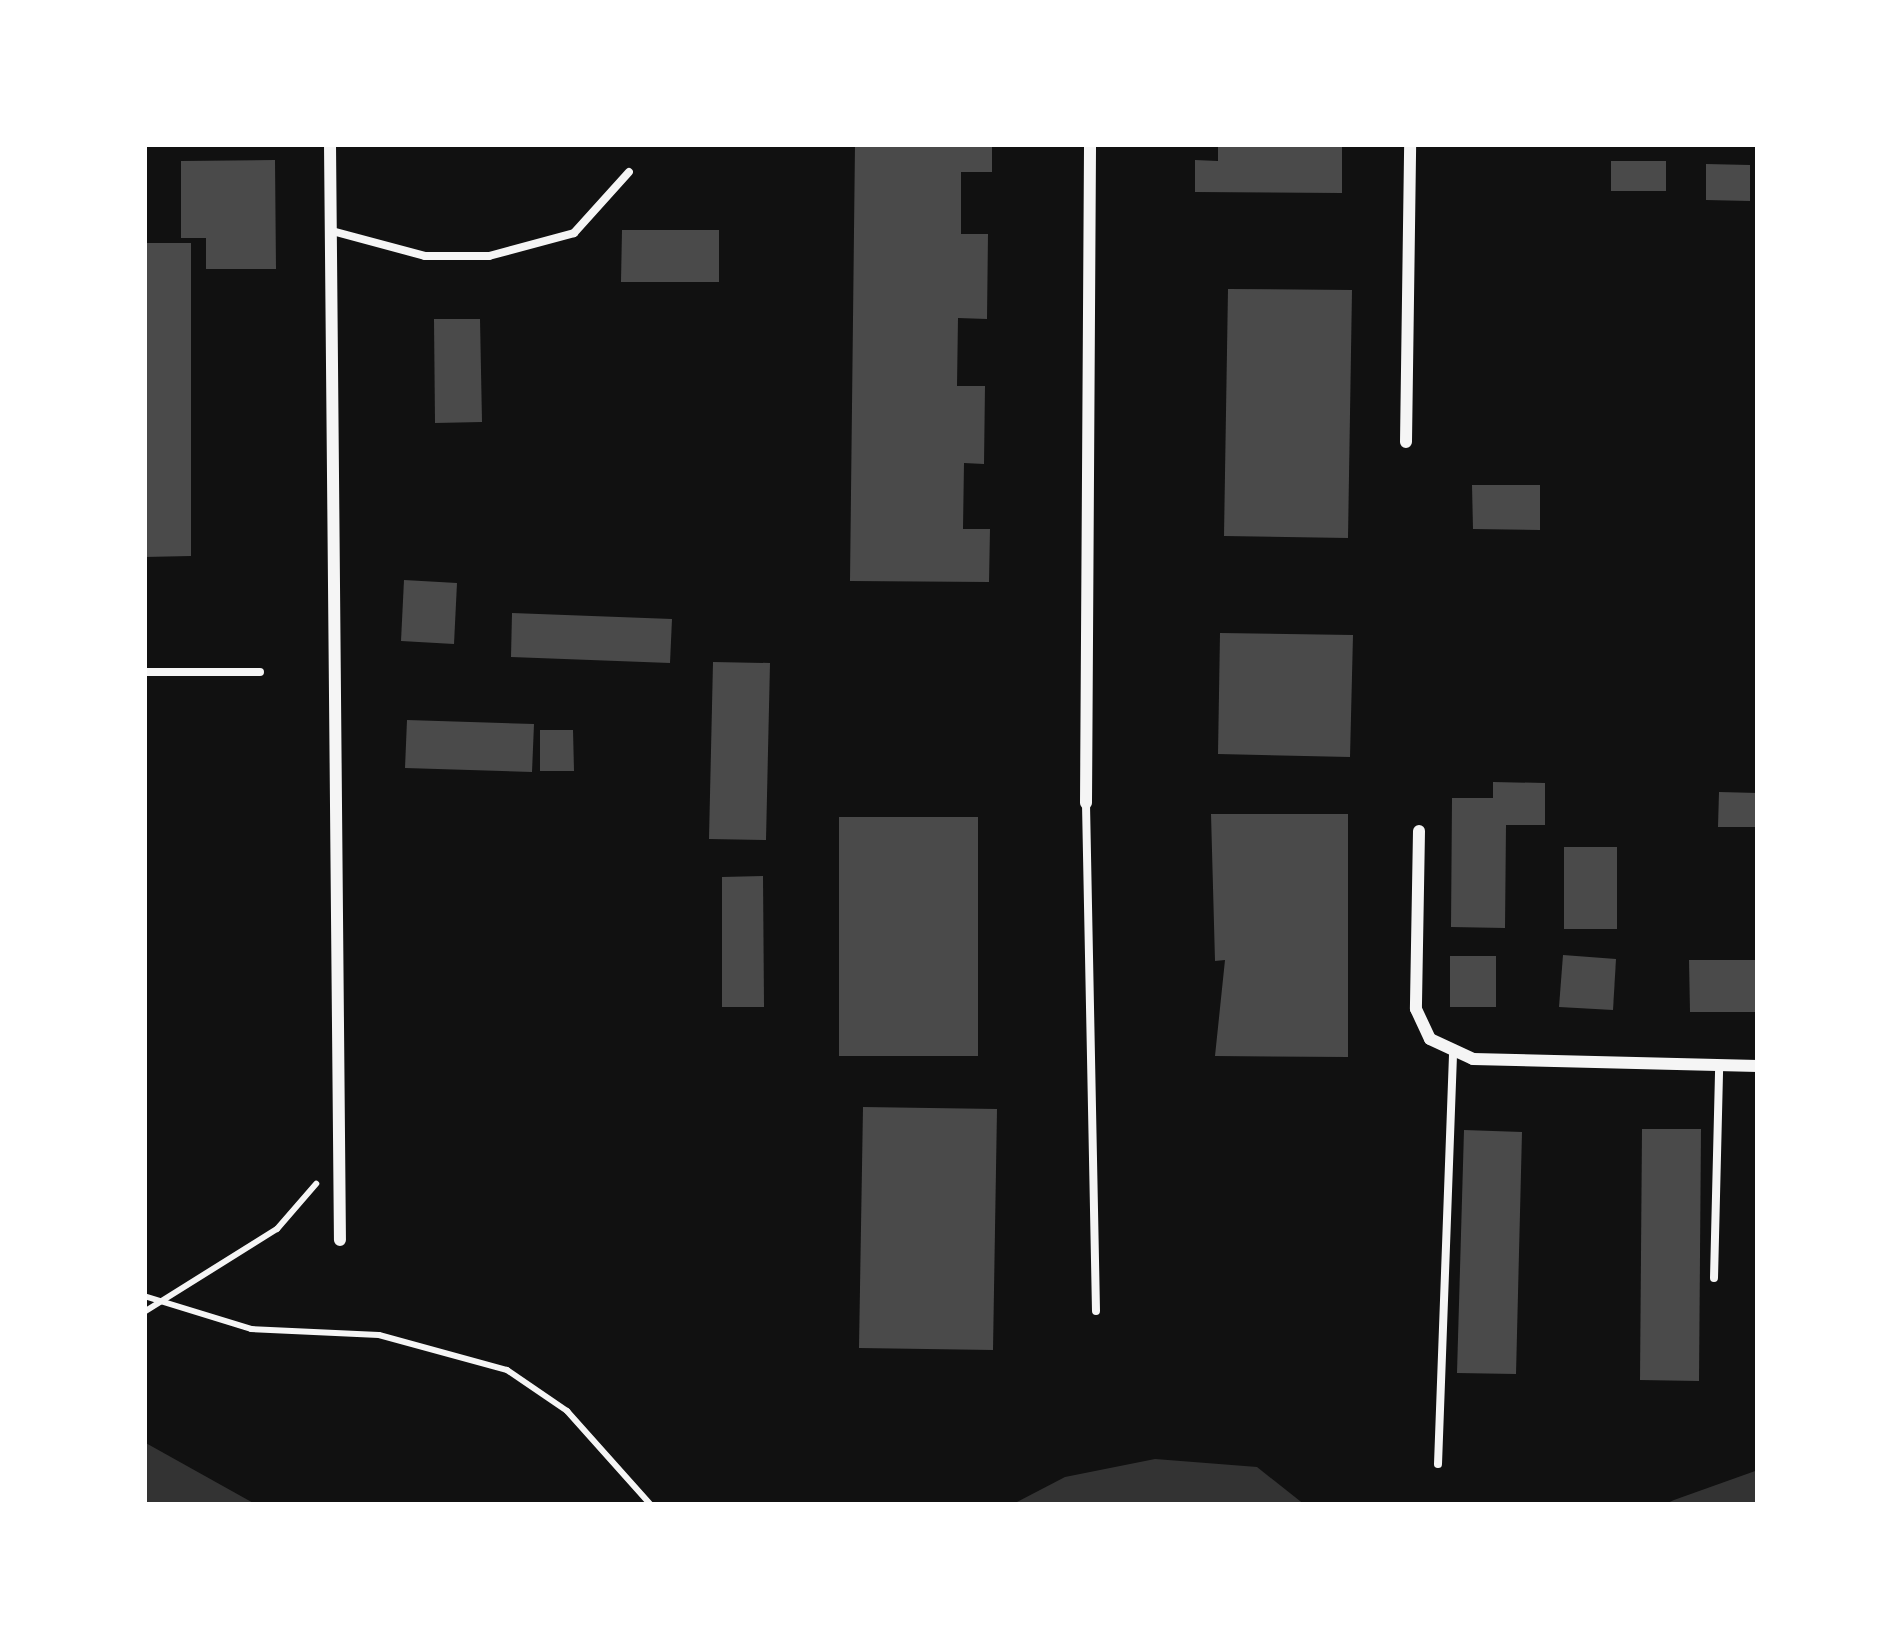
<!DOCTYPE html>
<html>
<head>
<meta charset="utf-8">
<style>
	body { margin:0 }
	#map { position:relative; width:1902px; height:1649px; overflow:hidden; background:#111; font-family:Raleway,sans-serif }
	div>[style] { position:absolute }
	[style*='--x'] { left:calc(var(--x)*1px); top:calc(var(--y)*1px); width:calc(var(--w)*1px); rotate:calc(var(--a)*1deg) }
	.water>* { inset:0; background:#333 }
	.building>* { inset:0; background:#4a4a4a }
	.path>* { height:6px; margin:-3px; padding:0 3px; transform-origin:3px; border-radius:3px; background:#f5f5f5 }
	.service>* { height:8px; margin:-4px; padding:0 4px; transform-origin:4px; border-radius:4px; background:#f5f5f5 }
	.minor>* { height:12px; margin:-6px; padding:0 6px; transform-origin:6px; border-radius:6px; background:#f5f5f5 }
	span { translate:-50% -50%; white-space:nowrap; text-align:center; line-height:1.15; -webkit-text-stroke:9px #fff; paint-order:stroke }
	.frame { position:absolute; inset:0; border:147px solid #fff; pointer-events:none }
</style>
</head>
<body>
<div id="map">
	<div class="water">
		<i style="clip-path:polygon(144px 1442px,257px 1505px,144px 1505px)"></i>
		<i style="clip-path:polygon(1155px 1459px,1257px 1467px,1305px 1505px,1011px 1505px,1065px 1477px)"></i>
		<i style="clip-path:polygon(1758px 1470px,1758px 1505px,1663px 1505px,1674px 1500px)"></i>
	</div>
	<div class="building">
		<i style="clip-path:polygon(855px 144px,992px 144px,992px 172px,961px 172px,961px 234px,988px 234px,987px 319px,958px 318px,957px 386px,985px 386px,984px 464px,964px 463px,963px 529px,990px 529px,989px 582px,850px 581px)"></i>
		<i style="clip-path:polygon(1218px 144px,1342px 144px,1342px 193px,1195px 192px,1195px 160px,1218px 161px)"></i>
		<i style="clip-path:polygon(275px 160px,276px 269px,206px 269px,206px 238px,181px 238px,181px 161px)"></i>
		<i style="clip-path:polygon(1611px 161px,1666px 161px,1666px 191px,1611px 191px)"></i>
		<i style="clip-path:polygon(1706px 164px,1750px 165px,1750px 201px,1706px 200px)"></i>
		<i style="clip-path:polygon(622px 230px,719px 230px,719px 282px,621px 282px)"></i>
		<i style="clip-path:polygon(144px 243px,191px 243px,191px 556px,144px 557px)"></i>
		<i style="clip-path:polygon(1228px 289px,1352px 290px,1348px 538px,1224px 536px)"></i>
		<i style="clip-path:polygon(434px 319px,480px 319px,482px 422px,435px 423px)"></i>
		<i style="clip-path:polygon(1472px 485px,1540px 485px,1540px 530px,1473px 529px)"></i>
		<i style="clip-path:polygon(404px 580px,457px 583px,454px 644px,401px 641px)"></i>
		<i style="clip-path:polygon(512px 613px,672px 619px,670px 663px,511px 657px)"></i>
		<i style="clip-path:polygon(1220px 633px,1353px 635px,1350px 757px,1218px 754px)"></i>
		<i style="clip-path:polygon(713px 662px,770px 663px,766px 840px,709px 839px)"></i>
		<i style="clip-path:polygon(407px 720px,534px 724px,532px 772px,405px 768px)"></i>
		<i style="clip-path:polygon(540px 730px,573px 730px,574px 771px,540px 771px)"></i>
		<i style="clip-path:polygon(1493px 782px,1545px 783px,1545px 825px,1506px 825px,1505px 928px,1451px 927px,1452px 798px,1493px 798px)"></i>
		<i style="clip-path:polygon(1719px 792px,1758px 793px,1758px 827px,1718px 827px)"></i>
		<i style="clip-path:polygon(1211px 814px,1348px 814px,1348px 1057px,1215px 1056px,1225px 960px,1215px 961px)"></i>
		<i style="clip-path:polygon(839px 817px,978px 817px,978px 1056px,839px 1056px)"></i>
		<i style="clip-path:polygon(1564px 847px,1617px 847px,1617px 929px,1564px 929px)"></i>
		<i style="clip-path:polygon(763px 876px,764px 1007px,722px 1007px,722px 877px)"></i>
		<i style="clip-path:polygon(1563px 955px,1616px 959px,1613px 1010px,1559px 1007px)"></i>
		<i style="clip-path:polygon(1450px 956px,1496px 956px,1496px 1007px,1450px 1007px)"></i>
		<i style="clip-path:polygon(1689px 960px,1758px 960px,1758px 1012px,1690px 1012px)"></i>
		<i style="clip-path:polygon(863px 1107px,997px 1109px,993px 1350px,859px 1348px)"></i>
		<i style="clip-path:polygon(1642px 1129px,1701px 1129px,1699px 1381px,1640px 1380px)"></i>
		<i style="clip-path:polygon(1464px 1130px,1522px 1132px,1516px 1374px,1457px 1373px)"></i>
	</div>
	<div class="path">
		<i style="--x:144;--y:1296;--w:112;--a:17.1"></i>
		<i style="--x:251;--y:1329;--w:128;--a:2.7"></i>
		<i style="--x:379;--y:1335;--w:133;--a:15.3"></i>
		<i style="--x:507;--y:1370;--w:73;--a:34.3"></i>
		<i style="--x:567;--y:1411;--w:126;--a:48.2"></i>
		<i style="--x:144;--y:1312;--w:157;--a:-32"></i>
		<i style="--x:277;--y:1229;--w:60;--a:-49.1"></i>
	</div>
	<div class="service">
		<i style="--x:332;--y:231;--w:96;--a:15"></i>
		<i style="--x:425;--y:256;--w:64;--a:0"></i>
		<i style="--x:489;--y:256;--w:88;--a:-15.1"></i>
		<i style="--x:574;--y:233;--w:82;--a:-48"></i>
		<i style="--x:144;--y:672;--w:116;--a:0"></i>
		<i style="--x:1086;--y:804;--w:507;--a:88.87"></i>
		<i style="--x:1714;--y:1278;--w:212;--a:-88.6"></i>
		<i style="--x:1438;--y:1464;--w:413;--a:-87.9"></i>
	</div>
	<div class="minor">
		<i style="--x:330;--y:144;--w:1096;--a:89.48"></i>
		<i style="--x:1406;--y:442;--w:298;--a:-89.2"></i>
		<i style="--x:1086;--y:803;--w:659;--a:-89.65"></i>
		<i style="--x:1419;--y:831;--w:178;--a:91"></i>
		<i style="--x:1416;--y:1009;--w:33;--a:65"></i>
		<i style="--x:1430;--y:1039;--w:47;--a:24.9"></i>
		<i style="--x:1473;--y:1059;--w:285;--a:1.4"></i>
	</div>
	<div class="frame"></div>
</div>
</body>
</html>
